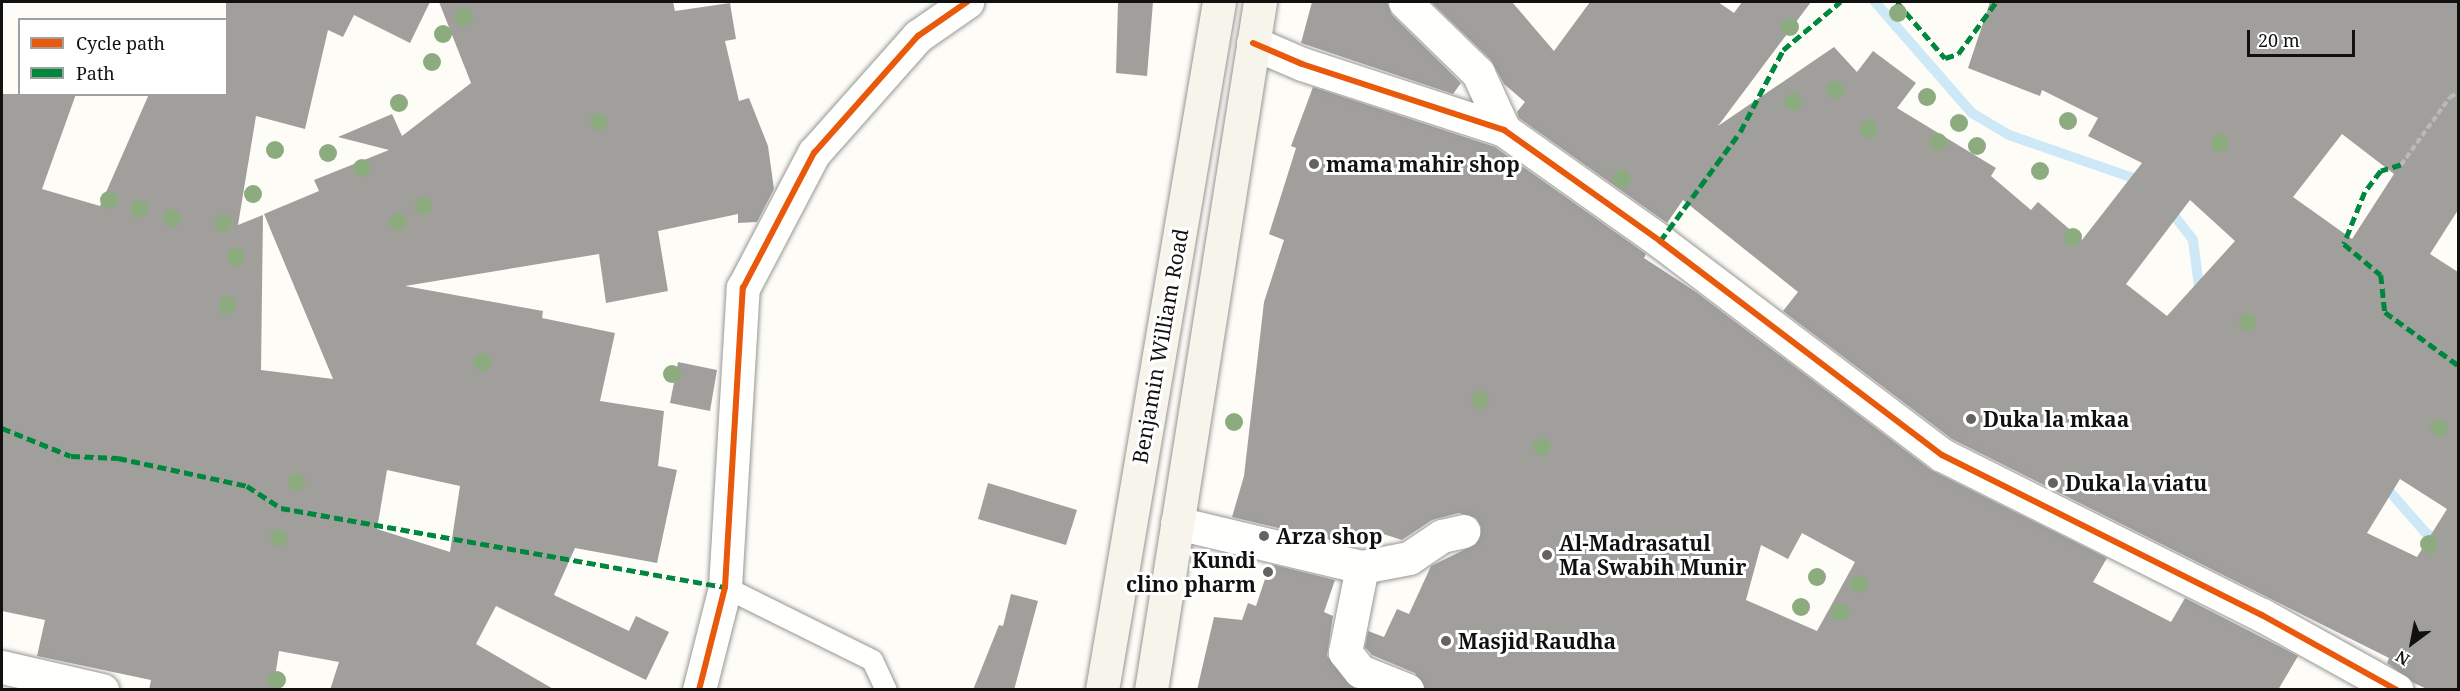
<!DOCTYPE html>
<html>
<head>
<meta charset="utf-8">
<style>
	body { margin:0 }
	#map { position:relative; width:2460px; height:691px; overflow:hidden; background:#fdfcf7; font-family:"Noto Serif",serif }
	div>[style] { position:absolute }
	[style*='--x'] { left:calc(var(--x)*1px); top:calc(var(--y)*1px); width:calc(var(--w)*1px); rotate:calc(var(--a)*1deg) }
	.stream>* { height:10px; margin:-5px; padding:0 5px; transform-origin:5px; border-radius:5px; background:#cde8f7 }
	.building>* { inset:0; background:#a19f9c }
	.path>* { height:4px; margin-top:-2px; transform-origin:0; background:repeating-linear-gradient(90deg,#b9b9b8 0 6px,transparent 0 9px) }
	.roads { filter:drop-shadow(0 0 2px #979795) drop-shadow(0 0 2px #979795) }
	.lane>* { height:21px; margin:-10.5px; padding:0 10.5px; transform-origin:10.5px; border-radius:10.5px; background:#fffffe }
	.street>* { height:33px; margin:-16.5px; padding:0 16.5px; transform-origin:16.5px; border-radius:16.5px; background:#fffffe }
	.secondary>* { height:33px; margin:-16.5px; padding:0 16.5px; transform-origin:16.5px; border-radius:16.5px; background:#f6f4eb }
	.quiet>* { height:4.5px; margin-top:-2.25px; transform-origin:0; background:repeating-linear-gradient(90deg,#00873e 0 9px,transparent 0 13.5px) }
	.cycleway>* { height:6px; margin:-3px; padding:0 3px; transform-origin:3px; border-radius:3px; background:#e8590c }
	.trees>* { width:18px; height:18px; margin:-9px; border-radius:50%; background:#8cac80 }
	.dots>* { width:16px; height:16px; translate:-50% -50%; box-sizing:border-box; border:3px solid #fff; border-radius:50% }
	span { translate:-50% -50%; white-space:nowrap; text-align:center; line-height:1.15; -webkit-text-stroke:6px #fff; paint-order:stroke }
	.poi-label { font-size:21px; color:#111; font-weight:700 }
	.left { translate:0 -50%; text-align:left }
	.right { translate:-100% -50%; text-align:right }
	.street-label { font-size:21px; color:#111 }
	.frame { position:absolute; inset:0; border:3px solid #111; pointer-events:none }
	.legend { position:absolute; left:18px; top:18px; width:210px; height:78px; box-sizing:border-box; background:#fff; border:2px solid #a0a0a0; margin:0; padding:8px 10px; list-style:none; font-size:18px; color:#111 }
	.legend li { display:flex; align-items:center; gap:12px; height:30px }
	.legend b { width:30px; border:2px solid #a0a0a0 }
	.north { position:absolute; left:2382px; top:613px; width:60px; height:60px; -webkit-text-stroke:4px #fff; paint-order:stroke; rotate:212deg; font-size:16px; font-weight:700; line-height:24px; text-align:center; color:#111 }
	.north::after { content:''; display:block; margin:auto; width:21px; height:27px; background:#111; clip-path:polygon(50% 0,100% 100%,50% 72%,0 100%) }
	.scale { position:absolute; left:2247px; top:30px; width:108px; height:27px; box-sizing:border-box; border:3px solid #111; border-top:0; padding-left:8px; font-size:18px; line-height:21px; white-space:nowrap; color:#111; -webkit-text-stroke:4px #fff; paint-order:stroke }
</style>
</head>
<body>
<div id="map">
	<div class="stream">
		<i style="--x:1875;--y:2;--w:147;--a:48.9"></i>
		<i style="--x:1972;--y:113;--w:43;--a:30.7"></i>
		<i style="--x:2009;--y:135;--w:128;--a:19.1"></i>
		<i style="--x:2130;--y:177;--w:14;--a:36"></i>
		<i style="--x:2169;--y:209;--w:39;--a:52"></i>
		<i style="--x:2193;--y:240;--w:55;--a:82.7"></i>
		<i style="--x:2383;--y:484;--w:64;--a:48.8"></i>
		<i style="--x:2425;--y:532;--w:41;--a:37.1"></i>
	</div>
	<div class="building">
		<i style="clip-path:polygon(evenodd,226px 2px,430px 2px,410px 43px,354px 15px,343px 37px,328px 30px,305px 129px,256px 116px,238px 225px,263px 215px,261px 370px,333px 379px,264px 214px,319px 191px,314px 180px,389px 150px,338px 137px,392px 114px,402px 136px,471px 83px,439px 2px,673px 2px,675px 11px,730px 3px,736px 39px,725px 41px,739px 101px,749px 98px,768px 146px,774px 189px,757px 222px,738px 223px,738px 214px,658px 231px,668px 291px,606px 303px,599px 254px,405px 286px,543px 311px,542px 318px,615px 333px,600px 401px,664px 411px,658px 466px,677px 470px,657px 563px,575px 548px,554px 595px,629px 631px,636px 616px,669px 632px,646px 680px,496px 606px,476px 644px,555px 690px,330px 690px,339px 662px,279px 651px,273px 690px,149px 690px,151px 680px,37px 656px,45px 620px,2px 611px,2px 94px,76px 94px,42px 189px,100px 206px,149px 94px,226px 94px,226px 2px,387px 470px,460px 486px,450px 552px,377px 529px,387px 470px)"></i>
		<i style="clip-path:polygon(1118px 2px,1153px 2px,1147px 76px,1116px 73px)"></i>
		<i style="clip-path:polygon(1312px 2px,1387px 2px,1392px 15px,1461px 83px,1453px 94px,1301px 43px)"></i>
		<i style="clip-path:polygon(evenodd,1431px 2px,1512px 2px,1554px 51px,1590px 2px,1718px 2px,1734px 13px,1742px 2px,1811px 2px,1718px 126px,1834px 47px,1857px 72px,1873px 51px,1916px 83px,1897px 108px,1996px 168px,1991px 176px,2031px 210px,2038px 202px,2082px 240px,2142px 163px,2088px 136px,2098px 118px,2042px 90px,2040px 96px,1968px 68px,1990px 2px,2458px 2px,2458px 210px,2430px 254px,2458px 272px,2458px 690px,2429px 690px,2414px 683px,2387px 663px,2389px 658px,1952px 439px,1783px 311px,1798px 292px,1683px 200px,1667px 223px,1519px 118px,1517px 112px,1525px 102px,1504px 84px,1491px 60px,1431px 2px,2342px 134px,2394px 174px,2352px 239px,2293px 197px,2342px 134px,1431px 2px,2190px 200px,2235px 241px,2167px 316px,2126px 284px,2190px 200px,1431px 2px,2400px 479px,2447px 509px,2417px 557px,2367px 533px,2400px 479px)"></i>
		<i style="clip-path:polygon(evenodd,1313px 87px,1495px 147px,1646px 254px,1644px 258px,1696px 292px,1931px 470px,2107px 558px,2093px 582px,2171px 622px,2185px 598px,2298px 656px,2278px 690px,1425px 690px,1415px 673px,1372px 655px,1365px 647px,1368px 631px,1384px 637px,1397px 609px,1409px 614px,1431px 566px,1476px 544px,1481px 527px,1476px 518px,1459px 513px,1432px 520px,1402px 540px,1377px 532px,1375px 542px,1349px 536px,1347px 544px,1232px 517px,1244px 476px,1264px 302px,1284px 240px,1269px 234px,1296px 148px,1291px 146px,1313px 87px,1802px 533px,1855px 562px,1817px 631px,1746px 600px,1761px 545px,1788px 559px,1802px 533px)"></i>
		<i style="clip-path:polygon(678px 362px,717px 370px,710px 411px,670px 403px)"></i>
		<i style="clip-path:polygon(988px 483px,1077px 510px,1066px 545px,978px 519px)"></i>
		<i style="clip-path:polygon(1270px 564px,1335px 580px,1324px 612px,1333px 616px,1327px 656px,1356px 690px,1197px 690px,1214px 617px,1242px 620px,1248px 603px,1256px 606px)"></i>
		<i style="clip-path:polygon(1011px 594px,1038px 601px,1014px 690px,973px 690px,999px 625px,1003px 626px)"></i>
	</div>
	<div class="path">
		<i style="--x:2401;--y:165;--w:84;--a:-54.2"></i>
		<i style="--x:2450;--y:97;--w:9;--a:-27"></i>
	</div>
	<div class="roads">
		<div class="lane">
			<i style="--x:725;--y:587;--w:164;--a:26.4"></i>
			<i style="--x:872;--y:660;--w:33;--a:65"></i>
		</div>
		<div class="street">
			<i style="--x:1405;--y:2;--w:102;--a:44.2"></i>
			<i style="--x:1478;--y:73;--w:63;--a:65.5"></i>
			<i style="--x:1253;--y:43;--w:53;--a:23.2"></i>
			<i style="--x:1302;--y:64;--w:213;--a:18.1"></i>
			<i style="--x:1504;--y:130;--w:191;--a:35.4"></i>
			<i style="--x:1660;--y:241;--w:354;--a:37.2"></i>
			<i style="--x:1942;--y:455;--w:358;--a:26.6"></i>
			<i style="--x:2262;--y:615;--w:154;--a:29.1"></i>
			<i style="--x:1177;--y:523;--w:190;--a:13.4"></i>
			<i style="--x:1362;--y:567;--w:48;--a:-10.8"></i>
			<i style="--x:1409;--y:558;--w:40;--a:-34"></i>
			<i style="--x:1442;--y:536;--w:22;--a:-13"></i>
			<i style="--x:1362;--y:567;--w:87;--a:101.3"></i>
			<i style="--x:1345;--y:652;--w:24;--a:52"></i>
			<i style="--x:1360;--y:671;--w:51;--a:22"></i>
			<i style="--x:2;--y:667;--w:103;--a:13"></i>
			<i style="--x:699;--y:690;--w:106;--a:-75.8"></i>
			<i style="--x:725;--y:587;--w:300;--a:-86.6"></i>
			<i style="--x:743;--y:288;--w:153;--a:-62.3"></i>
			<i style="--x:814;--y:153;--w:157;--a:-48.4"></i>
			<i style="--x:918;--y:36;--w:60;--a:-34.8"></i>
		</div>
		<div class="secondary">
			<i style="--x:1102;--y:690;--w:698;--a:-80.35"></i>
			<i style="--x:1151;--y:690;--w:697;--a:-81"></i>
		</div>
	</div>
	<div class="quiet">
		<i style="--x:1897;--y:2;--w:74;--a:49.4"></i>
		<i style="--x:1945;--y:58;--w:14;--a:-17"></i>
		<i style="--x:1958;--y:54;--w:64;--a:-53.8"></i>
		<i style="--x:2401;--y:165;--w:21;--a:163"></i>
		<i style="--x:2381;--y:171;--w:26;--a:127"></i>
		<i style="--x:2365;--y:192;--w:56;--a:112"></i>
		<i style="--x:2344;--y:244;--w:48;--a:40"></i>
		<i style="--x:2381;--y:275;--w:37;--a:84"></i>
		<i style="--x:2385;--y:312;--w:90;--a:36"></i>
		<i style="--x:1660;--y:241;--w:135;--a:-53.7"></i>
		<i style="--x:1740;--y:132;--w:93;--a:-62.3"></i>
		<i style="--x:1783;--y:50;--w:75;--a:-40.1"></i>
		<i style="--x:2;--y:428;--w:74;--a:22.1"></i>
		<i style="--x:71;--y:456;--w:47;--a:2.4"></i>
		<i style="--x:118;--y:458;--w:132;--a:12.2"></i>
		<i style="--x:247;--y:486;--w:40;--a:32.9"></i>
		<i style="--x:281;--y:508;--w:451;--a:10.1"></i>
	</div>
	<div class="cycleway">
		<i style="--x:1253;--y:43;--w:53;--a:23.2"></i>
		<i style="--x:1302;--y:64;--w:213;--a:18.1"></i>
		<i style="--x:1504;--y:130;--w:191;--a:35.4"></i>
		<i style="--x:1660;--y:241;--w:354;--a:37.2"></i>
		<i style="--x:1942;--y:455;--w:358;--a:26.6"></i>
		<i style="--x:2262;--y:615;--w:154;--a:29.1"></i>
		<i style="--x:699;--y:690;--w:106;--a:-75.8"></i>
		<i style="--x:725;--y:587;--w:300;--a:-86.6"></i>
		<i style="--x:743;--y:288;--w:153;--a:-62.3"></i>
		<i style="--x:814;--y:153;--w:157;--a:-48.4"></i>
		<i style="--x:918;--y:36;--w:60;--a:-34.8"></i>
	</div>
	<div class="trees">
		<i style="left:1898px;top:13px"></i>
		<i style="left:464px;top:17px"></i>
		<i style="left:1790px;top:27px"></i>
		<i style="left:443px;top:34px"></i>
		<i style="left:432px;top:62px"></i>
		<i style="left:1835px;top:90px"></i>
		<i style="left:1927px;top:97px"></i>
		<i style="left:1793px;top:102px"></i>
		<i style="left:399px;top:103px"></i>
		<i style="left:2068px;top:121px"></i>
		<i style="left:599px;top:122px"></i>
		<i style="left:1959px;top:123px"></i>
		<i style="left:1869px;top:129px"></i>
		<i style="left:1938px;top:142px"></i>
		<i style="left:2220px;top:143px"></i>
		<i style="left:1977px;top:146px"></i>
		<i style="left:275px;top:150px"></i>
		<i style="left:328px;top:153px"></i>
		<i style="left:362px;top:168px"></i>
		<i style="left:2040px;top:171px"></i>
		<i style="left:1622px;top:179px"></i>
		<i style="left:253px;top:194px"></i>
		<i style="left:109px;top:200px"></i>
		<i style="left:423px;top:206px"></i>
		<i style="left:139px;top:209px"></i>
		<i style="left:172px;top:218px"></i>
		<i style="left:398px;top:222px"></i>
		<i style="left:223px;top:223px"></i>
		<i style="left:2073px;top:237px"></i>
		<i style="left:236px;top:257px"></i>
		<i style="left:227px;top:305px"></i>
		<i style="left:2247px;top:322px"></i>
		<i style="left:482px;top:362px"></i>
		<i style="left:672px;top:374px"></i>
		<i style="left:1480px;top:400px"></i>
		<i style="left:1234px;top:422px"></i>
		<i style="left:2439px;top:428px"></i>
		<i style="left:1542px;top:447px"></i>
		<i style="left:297px;top:482px"></i>
		<i style="left:279px;top:538px"></i>
		<i style="left:2429px;top:544px"></i>
		<i style="left:1817px;top:577px"></i>
		<i style="left:1859px;top:584px"></i>
		<i style="left:1801px;top:607px"></i>
		<i style="left:1840px;top:612px"></i>
		<i style="left:277px;top:680px"></i>
	</div>
	<div class="dots">
		<i style="left:1314px;top:164px;background:#646362"></i>
		<i style="left:1971px;top:419px;background:#646362"></i>
		<i style="left:2053px;top:483px;background:#646362"></i>
		<i style="left:1264px;top:536px;background:#646362"></i>
		<i style="left:1547px;top:555px;background:#646362"></i>
		<i style="left:1268px;top:572px;background:#646362"></i>
		<i style="left:1446px;top:641px;background:#646362"></i>
	</div>
	<div class="poi-label">
		<span class="left" style="left:1326px;top:164px">mama mahir shop</span>
		<span class="left" style="left:1983px;top:419px">Duka la mkaa</span>
		<span class="left" style="left:2065px;top:483px">Duka la viatu</span>
		<span class="left" style="left:1276px;top:536px">Arza shop</span>
		<span class="left" style="left:1559px;top:555px">Al-Madrasatul<br>Ma Swabih Munir</span>
		<span class="right" style="left:1256px;top:572px">Kundi<br>clino pharm</span>
		<span class="left" style="left:1458px;top:641px">Masjid Raudha</span>
	</div>
	<div class="street-label">
		<span style="left:1160px;top:346px;rotate:-80deg">Benjamin William Road</span>
	</div>
	<div class="frame"></div>
	<ul class="legend">
	<li><b style="height:8px;background:#e8590c"></b>Cycle path</li>
	<li><b style="height:8px;background:#00873e"></b>Path</li>
	</ul>
	<div class="north">N</div>
	<div class="scale">20 m</div>
</div>
</body>
</html>
